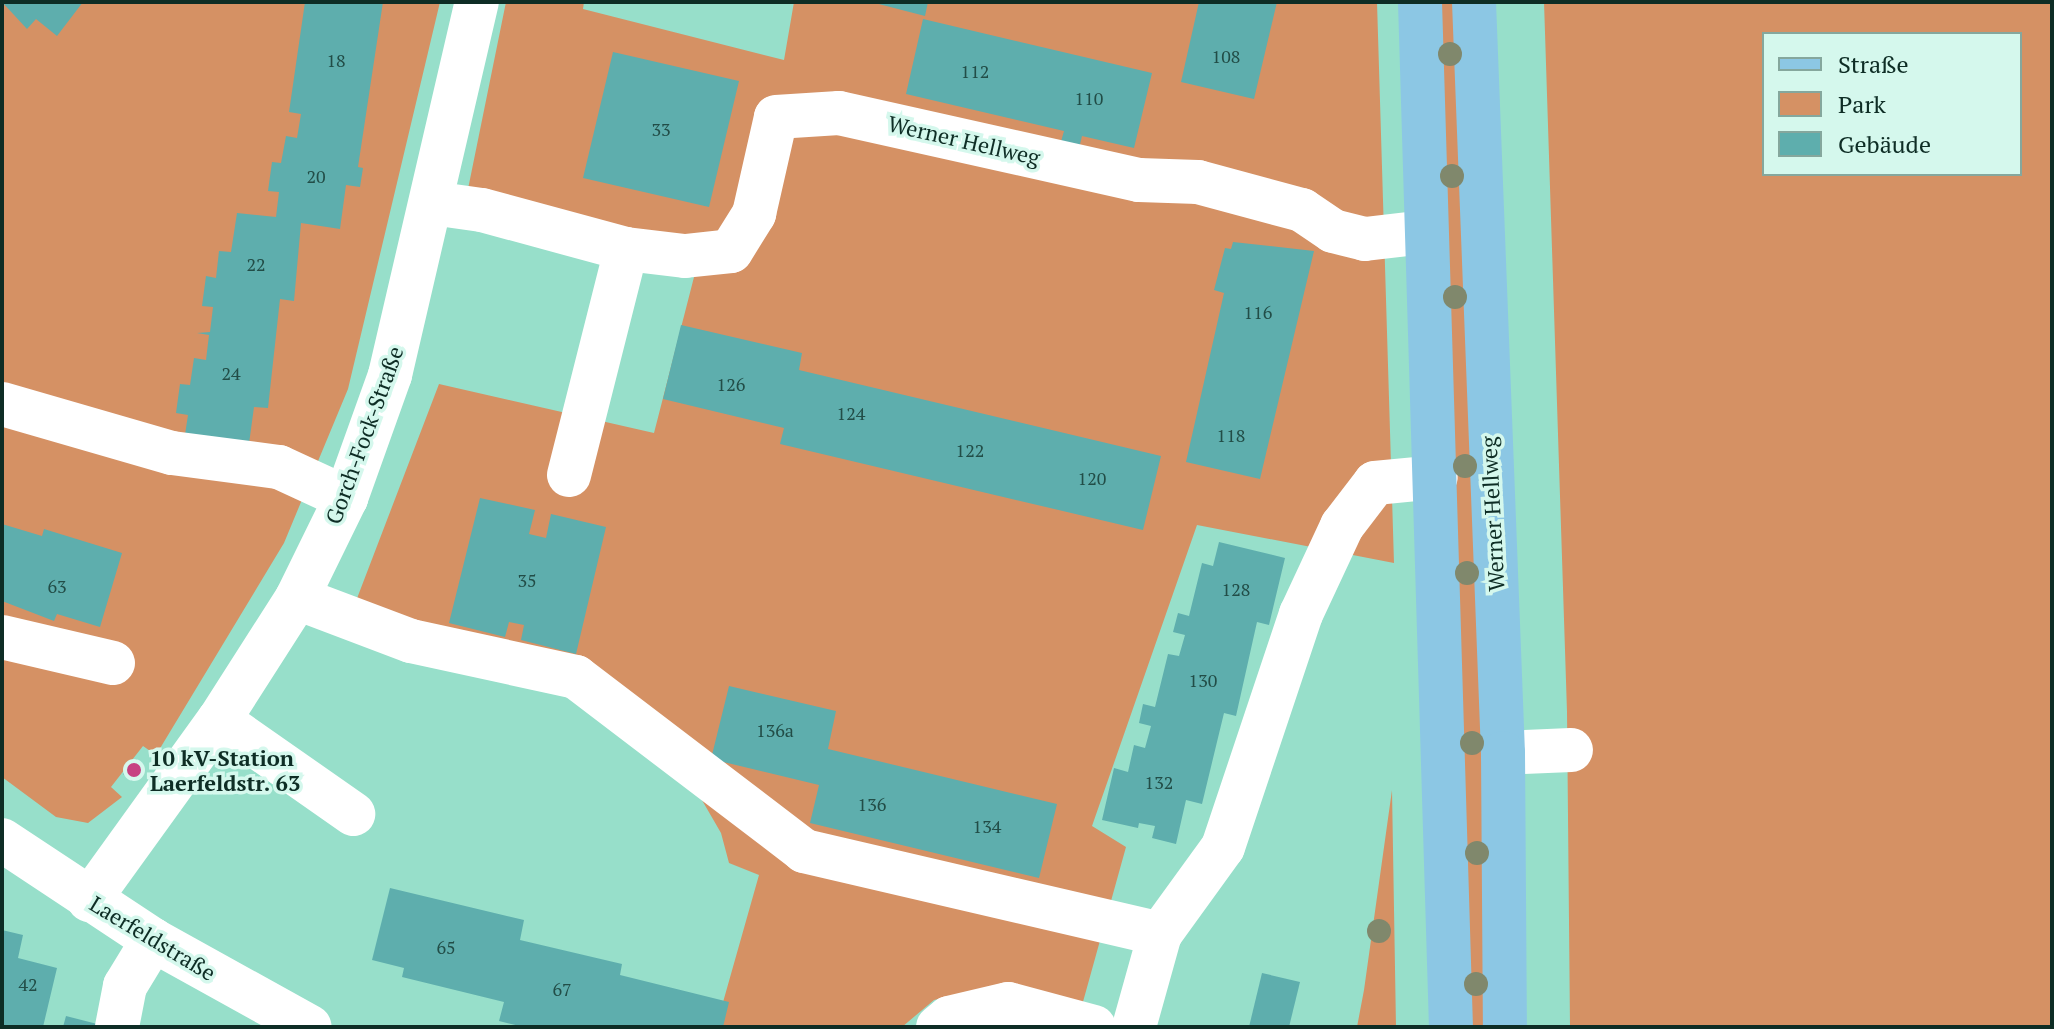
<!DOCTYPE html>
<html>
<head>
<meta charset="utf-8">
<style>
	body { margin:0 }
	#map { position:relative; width:2054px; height:1029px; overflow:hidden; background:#97dfca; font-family:"PT Serif",serif }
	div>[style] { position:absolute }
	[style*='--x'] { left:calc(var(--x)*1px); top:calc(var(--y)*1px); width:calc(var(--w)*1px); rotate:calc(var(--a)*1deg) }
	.green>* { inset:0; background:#d59164 }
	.building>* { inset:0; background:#5eaead }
	.minor>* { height:44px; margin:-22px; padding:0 22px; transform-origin:22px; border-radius:22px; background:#fff }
	.major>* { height:44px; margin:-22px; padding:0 22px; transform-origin:22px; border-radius:22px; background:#8cc7e4 }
	.trees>* { width:24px; height:24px; margin:-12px; border-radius:50%; background:#80886c }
	.dots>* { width:22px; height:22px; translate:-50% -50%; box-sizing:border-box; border:4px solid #d5f8ed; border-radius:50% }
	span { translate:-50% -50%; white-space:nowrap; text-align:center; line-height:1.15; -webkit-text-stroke:7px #d5f8ed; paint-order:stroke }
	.number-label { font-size:18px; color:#224d47 }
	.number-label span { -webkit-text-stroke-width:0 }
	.street-label { font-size:22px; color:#0e2d25 }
	.poi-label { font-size:22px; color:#0e2d25; font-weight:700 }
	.left { translate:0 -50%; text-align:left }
	.frame { position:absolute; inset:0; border:4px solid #0e2d25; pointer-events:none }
	.legend { position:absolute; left:1762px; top:32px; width:260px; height:144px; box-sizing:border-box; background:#d5f8ed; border:2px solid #85a79d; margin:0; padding:10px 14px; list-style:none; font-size:24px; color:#0e2d25 }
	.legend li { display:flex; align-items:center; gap:16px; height:40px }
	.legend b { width:40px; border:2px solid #85a79d }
</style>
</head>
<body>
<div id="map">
	<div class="green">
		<i style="clip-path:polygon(2px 2px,440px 2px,348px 389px,284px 543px,156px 755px,143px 746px,111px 787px,122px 797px,88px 823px,56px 817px,2px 777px)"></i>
		<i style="clip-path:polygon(506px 2px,584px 2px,583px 9px,784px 60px,794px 2px,1377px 2px,1394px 563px,1197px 525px,1092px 826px,1126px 847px,1081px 1009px,999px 985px,934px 1000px,902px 1027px,716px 1027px,759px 875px,729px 863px,721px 833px,699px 795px,606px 703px,343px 635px,439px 384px,654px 433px,703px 242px,622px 232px,468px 189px)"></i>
		<i style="clip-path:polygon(1434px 2px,1461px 2px,1493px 1027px,1462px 1027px)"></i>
		<i style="clip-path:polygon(evenodd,1544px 2px,2052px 2px,2052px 1027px,1570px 1027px,1567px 712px,1544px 2px,1764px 34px,2020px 34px,2020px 174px,1764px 174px,1764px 34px)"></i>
		<i style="clip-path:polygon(1392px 790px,1396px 1027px,1357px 1027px,1364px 990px)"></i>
	</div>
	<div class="building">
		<i style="clip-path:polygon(2px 2px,83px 2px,57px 36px,36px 19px,27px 29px)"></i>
		<i style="clip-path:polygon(305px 2px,383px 2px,358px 167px,363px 168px,360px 187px,346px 185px,340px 229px,301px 223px,294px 301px,280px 299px,268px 408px,254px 407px,248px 451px,184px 441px,188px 415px,176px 413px,180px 384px,190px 385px,194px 358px,206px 360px,209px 335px,197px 333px,210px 332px,213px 307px,202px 306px,206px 276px,216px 278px,219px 251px,231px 252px,237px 213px,276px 217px,279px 192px,268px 191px,272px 162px,281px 163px,286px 136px,297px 138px,301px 114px,289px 112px)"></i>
		<i style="clip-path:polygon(871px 2px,928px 2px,925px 16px)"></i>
		<i style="clip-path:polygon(1199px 2px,1277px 2px,1254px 99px,1181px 82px)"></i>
		<i style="clip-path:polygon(923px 19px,1152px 73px,1134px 148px,1082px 136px,1077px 157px,1058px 152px,1064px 131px,906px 94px)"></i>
		<i style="clip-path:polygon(613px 52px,739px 81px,709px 207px,583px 178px)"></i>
		<i style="clip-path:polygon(1233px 242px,1314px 251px,1260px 479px,1186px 462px,1224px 293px,1214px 290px,1225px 248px,1231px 249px)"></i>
		<i style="clip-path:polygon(681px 325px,802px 353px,799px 370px,1161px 456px,1143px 530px,780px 444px,784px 428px,663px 399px)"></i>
		<i style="clip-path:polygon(480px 498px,535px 510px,529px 534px,546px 538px,551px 514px,606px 527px,576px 654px,521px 640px,524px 625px,509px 622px,505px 637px,449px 623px)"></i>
		<i style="clip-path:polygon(2px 524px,42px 536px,44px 529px,122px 553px,100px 627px,57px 614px,54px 621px,2px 601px)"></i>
		<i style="clip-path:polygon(1219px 542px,1285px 558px,1269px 625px,1257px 622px,1236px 716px,1224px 713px,1202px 804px,1186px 800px,1176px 844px,1152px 838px,1155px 826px,1139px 823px,1138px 828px,1102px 820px,1114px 768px,1128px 772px,1134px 745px,1145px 748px,1151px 726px,1139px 723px,1143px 704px,1155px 707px,1168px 654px,1179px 656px,1185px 635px,1173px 632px,1178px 613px,1189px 616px,1202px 563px,1213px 566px)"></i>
		<i style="clip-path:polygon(729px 686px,836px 711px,828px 749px,1057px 804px,1039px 878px,810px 823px,819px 785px,711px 759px)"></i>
		<i style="clip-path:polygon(136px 759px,144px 766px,132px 781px,123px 774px)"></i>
		<i style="clip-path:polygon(390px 888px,524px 920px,520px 940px,622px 964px,620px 975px,729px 1002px,723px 1027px,524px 1027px,499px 1021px,504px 1002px,402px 977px,404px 968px,372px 960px)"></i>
		<i style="clip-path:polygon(2px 930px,23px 935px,18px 958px,57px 968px,43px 1027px,2px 1027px)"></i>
		<i style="clip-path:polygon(1262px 973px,1300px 982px,1289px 1027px,1249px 1027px)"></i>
		<i style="clip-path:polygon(66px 1016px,105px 1026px,105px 1027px,63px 1027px)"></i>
	</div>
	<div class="minor">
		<i style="--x:432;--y:203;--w:50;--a:8"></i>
		<i style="--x:482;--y:210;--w:149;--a:15.2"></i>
		<i style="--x:626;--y:249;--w:59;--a:6.8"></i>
		<i style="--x:685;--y:256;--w:46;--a:-6.2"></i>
		<i style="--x:731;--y:251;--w:44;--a:-58.1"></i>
		<i style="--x:754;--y:214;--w:99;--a:-77.2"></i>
		<i style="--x:776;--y:117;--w:63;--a:-3.6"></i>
		<i style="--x:839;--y:113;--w:307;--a:12.6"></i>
		<i style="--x:1139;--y:180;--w:59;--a:1.9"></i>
		<i style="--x:1198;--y:182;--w:108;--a:15.1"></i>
		<i style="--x:1302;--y:210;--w:37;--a:34"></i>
		<i style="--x:1333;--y:231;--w:33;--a:14"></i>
		<i style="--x:1365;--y:239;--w:60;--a:-6.7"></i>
		<i style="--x:2;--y:404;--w:177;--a:16.1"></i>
		<i style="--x:172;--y:453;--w:108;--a:7.5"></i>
		<i style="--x:279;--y:467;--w:74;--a:24.8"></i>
		<i style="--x:569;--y:475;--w:233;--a:-75.8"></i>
		<i style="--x:297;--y:598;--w:122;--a:20.7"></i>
		<i style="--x:411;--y:641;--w:169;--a:12.3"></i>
		<i style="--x:576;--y:677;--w:287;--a:37.3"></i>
		<i style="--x:804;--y:851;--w:366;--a:13.1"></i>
		<i style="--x:2;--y:637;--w:114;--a:13.2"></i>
		<i style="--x:219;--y:720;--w:164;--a:35"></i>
		<i style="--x:1503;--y:753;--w:68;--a:-2.5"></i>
		<i style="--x:2;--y:840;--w:181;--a:33.5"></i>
		<i style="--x:153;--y:940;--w:179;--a:29"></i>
		<i style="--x:89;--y:900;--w:222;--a:-54.2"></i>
		<i style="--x:219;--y:720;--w:145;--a:-57.4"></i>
		<i style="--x:297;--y:598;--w:111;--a:-63.9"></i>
		<i style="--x:346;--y:498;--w:131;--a:-70.3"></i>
		<i style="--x:390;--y:375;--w:383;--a:-76.9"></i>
		<i style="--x:117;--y:1027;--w:42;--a:-79"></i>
		<i style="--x:125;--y:986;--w:54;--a:-58.7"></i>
		<i style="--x:938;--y:1027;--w:14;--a:-39"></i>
		<i style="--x:949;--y:1018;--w:61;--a:-13.3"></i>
		<i style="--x:1008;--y:1004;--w:89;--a:15"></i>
		<i style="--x:1134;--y:1027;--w:97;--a:-74.4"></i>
		<i style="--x:1160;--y:934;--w:107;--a:-54.1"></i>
		<i style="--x:1223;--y:847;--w:246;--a:-71.5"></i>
		<i style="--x:1301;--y:614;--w:97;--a:-65"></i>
		<i style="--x:1342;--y:526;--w:54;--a:-52.5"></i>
		<i style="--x:1375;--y:483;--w:61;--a:-5.6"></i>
	</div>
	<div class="major">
		<i style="--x:1420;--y:2;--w:1025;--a:88.27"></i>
		<i style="--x:1474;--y:2;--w:752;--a:87.79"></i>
		<i style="--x:1503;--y:753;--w:274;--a:89.6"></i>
	</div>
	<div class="trees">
		<i style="left:1450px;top:54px"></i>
		<i style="left:1452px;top:176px"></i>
		<i style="left:1455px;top:297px"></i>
		<i style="left:1465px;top:466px"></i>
		<i style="left:1467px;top:573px"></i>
		<i style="left:1472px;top:743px"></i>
		<i style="left:1477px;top:853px"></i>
		<i style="left:1379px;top:931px"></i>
		<i style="left:1476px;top:984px"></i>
	</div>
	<div class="dots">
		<i style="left:134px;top:770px;background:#c74182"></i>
	</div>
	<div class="number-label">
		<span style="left:1226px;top:56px">108</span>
		<span style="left:336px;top:60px">18</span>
		<span style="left:975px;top:71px">112</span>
		<span style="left:1089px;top:98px">110</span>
		<span style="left:661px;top:129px">33</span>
		<span style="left:316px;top:176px">20</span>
		<span style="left:256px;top:264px">22</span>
		<span style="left:1258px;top:312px">116</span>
		<span style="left:231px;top:373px">24</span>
		<span style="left:731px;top:384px">126</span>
		<span style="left:851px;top:413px">124</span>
		<span style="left:1231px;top:435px">118</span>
		<span style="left:970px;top:450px">122</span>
		<span style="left:1092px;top:478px">120</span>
		<span style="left:527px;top:580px">35</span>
		<span style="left:57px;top:586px">63</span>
		<span style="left:1236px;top:589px">128</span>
		<span style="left:1203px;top:680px">130</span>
		<span style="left:775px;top:730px">136a</span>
		<span style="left:1159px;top:782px">132</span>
		<span style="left:872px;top:804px">136</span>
		<span style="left:987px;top:826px">134</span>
		<span style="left:446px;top:947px">65</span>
		<span style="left:28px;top:984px">42</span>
		<span style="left:562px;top:989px">67</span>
	</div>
	<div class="street-label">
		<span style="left:964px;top:140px;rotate:13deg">Werner Hellweg</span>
		<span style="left:364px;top:435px;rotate:-70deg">Gorch-Fock-Straße</span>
		<span style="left:1492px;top:514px;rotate:-93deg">Werner Hellweg</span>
		<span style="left:153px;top:938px;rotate:31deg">Laerfeldstraße</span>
	</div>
	<div class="poi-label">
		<span class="left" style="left:150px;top:770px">10 kV-Station<br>Laerfeldstr. 63</span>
	</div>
	<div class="frame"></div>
	<ul class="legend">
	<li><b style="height:10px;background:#8cc7e4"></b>Straße</li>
	<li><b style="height:22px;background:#d59164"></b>Park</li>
	<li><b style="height:22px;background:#5eaead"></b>Gebäude</li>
	</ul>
</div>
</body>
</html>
